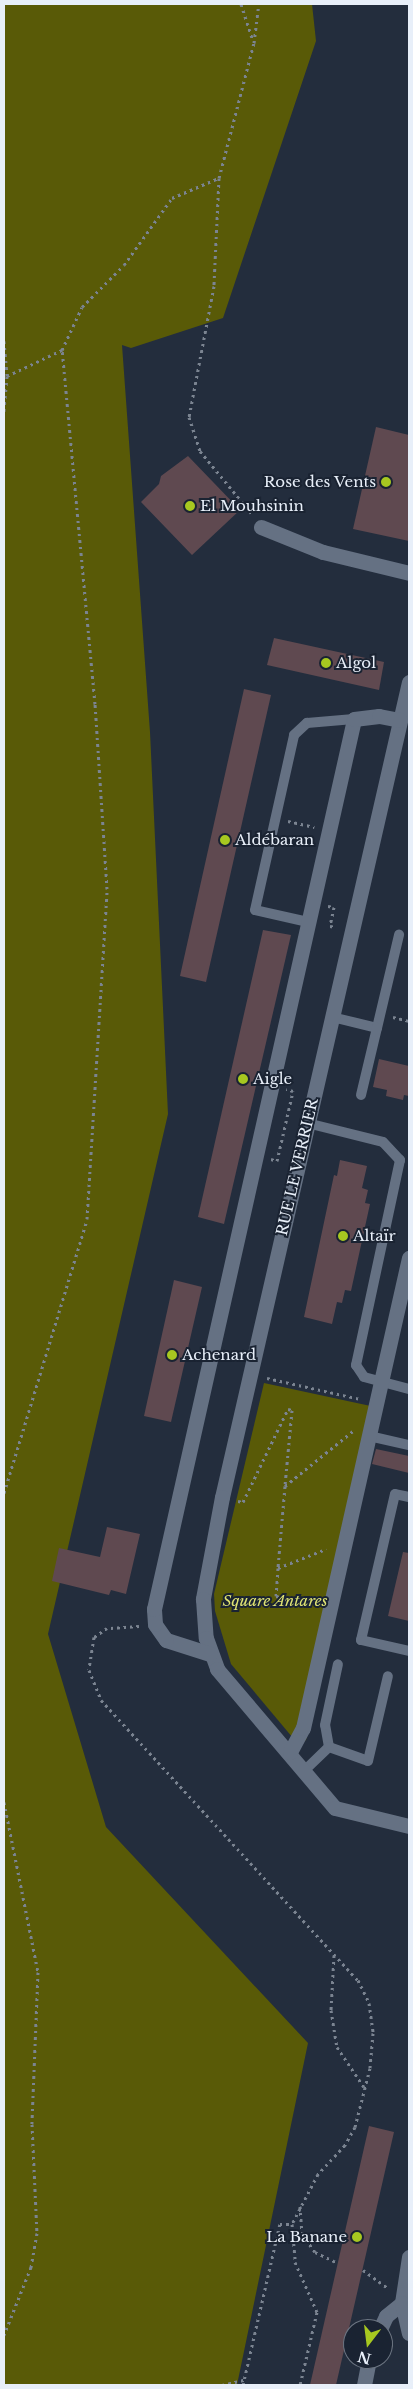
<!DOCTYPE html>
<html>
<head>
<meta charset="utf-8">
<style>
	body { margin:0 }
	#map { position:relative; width:413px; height:2389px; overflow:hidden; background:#232d3d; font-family:"Libre Baskerville",serif }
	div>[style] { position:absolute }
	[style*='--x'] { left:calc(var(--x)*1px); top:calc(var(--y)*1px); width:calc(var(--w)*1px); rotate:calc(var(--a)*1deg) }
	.green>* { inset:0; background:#595a07 }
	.building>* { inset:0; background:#5f4950 }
	.path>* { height:3px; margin-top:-1.5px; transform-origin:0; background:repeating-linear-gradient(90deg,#7b8491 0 2.5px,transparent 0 6.5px) }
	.lane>* { height:10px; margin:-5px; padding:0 5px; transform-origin:5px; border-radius:5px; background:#657183 }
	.street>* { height:15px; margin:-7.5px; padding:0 7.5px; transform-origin:7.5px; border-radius:7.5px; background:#657183 }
	.secondary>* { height:15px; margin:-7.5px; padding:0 7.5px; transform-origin:7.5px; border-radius:7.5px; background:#657183 }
	.dots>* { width:14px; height:14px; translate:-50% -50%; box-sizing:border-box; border:2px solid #1a2332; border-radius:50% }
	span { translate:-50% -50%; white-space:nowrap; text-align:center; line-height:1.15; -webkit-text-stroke:4px #1a2332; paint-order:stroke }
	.poi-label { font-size:15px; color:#e8eff9 }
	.right { translate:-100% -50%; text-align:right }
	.left { translate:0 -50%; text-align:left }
	.street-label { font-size:15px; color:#e8eff9 }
	.park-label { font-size:15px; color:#dfe373; font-style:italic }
	.frame { position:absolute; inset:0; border:5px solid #e8eff9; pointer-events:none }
	.north { position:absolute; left:343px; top:2319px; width:50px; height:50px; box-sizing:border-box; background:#1a2332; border:1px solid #6c7582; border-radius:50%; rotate:195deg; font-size:14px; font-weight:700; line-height:20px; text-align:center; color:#e8eff9 }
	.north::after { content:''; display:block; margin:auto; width:18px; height:22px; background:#a7c820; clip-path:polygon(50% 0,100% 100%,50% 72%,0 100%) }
</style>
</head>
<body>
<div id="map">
	<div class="green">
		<i style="clip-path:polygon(4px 4px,312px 4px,316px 41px,223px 318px,131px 348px,122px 345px,150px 732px,168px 1114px,48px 1634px,106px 1827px,308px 2043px,237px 2385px,4px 2385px)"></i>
		<i style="clip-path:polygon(264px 1383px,380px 1408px,306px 1740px,298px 1744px,231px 1664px,215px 1611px,214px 1594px)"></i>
	</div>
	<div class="building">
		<i style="clip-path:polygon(376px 427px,409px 435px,409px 541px,353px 529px)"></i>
		<i style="clip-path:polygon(188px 456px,240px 510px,192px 555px,141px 502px,159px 484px,161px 476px)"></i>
		<i style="clip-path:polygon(274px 638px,384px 662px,379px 690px,267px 665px)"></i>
		<i style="clip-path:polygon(244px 689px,271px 695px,206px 982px,180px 976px)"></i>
		<i style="clip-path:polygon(263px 930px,291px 935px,224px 1224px,198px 1217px)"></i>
		<i style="clip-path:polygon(379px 1059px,409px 1066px,409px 1096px,404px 1095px,403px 1100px,386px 1096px,387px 1090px,373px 1087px)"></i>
		<i style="clip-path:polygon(340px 1160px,367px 1166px,362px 1188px,368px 1190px,365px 1203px,370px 1204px,351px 1291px,345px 1290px,342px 1303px,337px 1302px,332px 1324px,304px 1317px,334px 1175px,337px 1176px)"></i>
		<i style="clip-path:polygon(174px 1280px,202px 1287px,171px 1422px,144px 1416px)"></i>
		<i style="clip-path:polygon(376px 1449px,409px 1456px,409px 1473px,372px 1464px)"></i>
		<i style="clip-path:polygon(107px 1527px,140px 1534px,126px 1594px,111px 1590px,109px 1595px,52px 1581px,59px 1548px,100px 1557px)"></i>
		<i style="clip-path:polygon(403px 1552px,409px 1553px,409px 1621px,388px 1616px)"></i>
		<i style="clip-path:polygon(369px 2126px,394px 2132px,336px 2385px,310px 2385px)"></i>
	</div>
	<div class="path">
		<i style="--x:241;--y:4;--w:38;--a:72"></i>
		<i style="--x:219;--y:178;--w:108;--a:92.7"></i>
		<i style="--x:214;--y:286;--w:133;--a:100.8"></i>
		<i style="--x:189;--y:417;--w:36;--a:72"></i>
		<i style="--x:200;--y:451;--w:82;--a:50.5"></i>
		<i style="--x:4;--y:341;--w:35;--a:85"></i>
		<i style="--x:7;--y:376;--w:36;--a:95"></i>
		<i style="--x:7;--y:376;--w:61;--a:-25.3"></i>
		<i style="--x:288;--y:821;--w:27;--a:13"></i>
		<i style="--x:328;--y:906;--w:6;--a:9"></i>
		<i style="--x:334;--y:907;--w:19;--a:102"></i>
		<i style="--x:330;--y:926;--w:6;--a:9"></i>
		<i style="--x:393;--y:1017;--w:16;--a:14"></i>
		<i style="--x:271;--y:1159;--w:6;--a:18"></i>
		<i style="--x:277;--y:1161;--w:72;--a:-77.1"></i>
		<i style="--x:293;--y:1091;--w:7;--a:-164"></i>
		<i style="--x:267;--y:1378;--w:95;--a:12.7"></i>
		<i style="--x:285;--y:1486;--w:82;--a:94.9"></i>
		<i style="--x:278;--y:1568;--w:52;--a:-21.6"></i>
		<i style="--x:4;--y:1493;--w:286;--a:-73.1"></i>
		<i style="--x:87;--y:1219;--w:331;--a:-86.5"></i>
		<i style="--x:107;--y:889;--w:185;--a:-93.7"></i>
		<i style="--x:95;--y:704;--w:356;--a:-95.3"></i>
		<i style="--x:62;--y:350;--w:47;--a:-65.1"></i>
		<i style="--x:82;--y:307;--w:59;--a:-45"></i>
		<i style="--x:124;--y:265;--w:82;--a:-54.4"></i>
		<i style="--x:172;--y:198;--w:51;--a:-23.1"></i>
		<i style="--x:219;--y:178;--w:139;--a:-75.5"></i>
		<i style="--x:254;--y:43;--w:39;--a:-83"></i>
		<i style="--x:238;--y:1501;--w:5;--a:11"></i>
		<i style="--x:243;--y:1502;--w:103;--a:-64.2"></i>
		<i style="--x:288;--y:1409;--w:4;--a:14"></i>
		<i style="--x:292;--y:1410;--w:76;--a:95.3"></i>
		<i style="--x:285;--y:1486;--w:87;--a:-39"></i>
		<i style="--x:278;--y:1568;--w:28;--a:94"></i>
		<i style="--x:276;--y:1596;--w:38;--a:14"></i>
		<i style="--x:139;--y:1626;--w:32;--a:176"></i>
		<i style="--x:107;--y:1628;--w:16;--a:145"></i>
		<i style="--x:94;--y:1637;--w:33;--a:99"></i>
		<i style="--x:89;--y:1670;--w:32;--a:68"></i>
		<i style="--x:101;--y:1700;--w:380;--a:47.5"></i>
		<i style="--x:358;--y:1980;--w:25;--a:64"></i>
		<i style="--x:369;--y:2003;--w:30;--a:82"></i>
		<i style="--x:373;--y:2033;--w:35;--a:95"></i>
		<i style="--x:370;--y:2068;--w:61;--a:104.3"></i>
		<i style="--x:355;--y:2127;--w:21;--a:119"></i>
		<i style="--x:345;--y:2145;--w:40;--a:133"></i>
		<i style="--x:318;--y:2174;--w:56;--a:117.5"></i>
		<i style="--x:292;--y:2224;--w:38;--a:85"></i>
		<i style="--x:295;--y:2262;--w:55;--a:66.3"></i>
		<i style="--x:317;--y:2312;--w:75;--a:103.1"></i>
		<i style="--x:4;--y:1802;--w:173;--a:78.7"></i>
		<i style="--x:38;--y:1972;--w:152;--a:92.3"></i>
		<i style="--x:32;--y:2124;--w:109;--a:87.4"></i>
		<i style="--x:37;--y:2233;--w:35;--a:100"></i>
		<i style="--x:31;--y:2267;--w:73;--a:111.7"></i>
		<i style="--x:334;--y:1955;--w:55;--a:93.1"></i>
		<i style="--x:331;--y:2010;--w:37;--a:81"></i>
		<i style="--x:337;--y:2047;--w:48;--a:56"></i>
		<i style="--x:300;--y:2206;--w:28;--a:86"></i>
		<i style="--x:302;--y:2234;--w:22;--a:54"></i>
		<i style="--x:315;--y:2252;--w:25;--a:26"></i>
		<i style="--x:363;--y:2270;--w:31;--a:36"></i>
		<i style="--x:222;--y:2385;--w:23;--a:-13"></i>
		<i style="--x:243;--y:2385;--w:165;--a:-77.1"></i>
		<i style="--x:280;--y:2224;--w:12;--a:0"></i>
	</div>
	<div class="lane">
		<i style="--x:308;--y:922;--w:54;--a:-167.2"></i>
		<i style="--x:255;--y:910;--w:179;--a:-77.4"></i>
		<i style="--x:294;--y:735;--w:18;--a:-43"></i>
		<i style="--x:307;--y:723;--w:47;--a:-4.9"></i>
		<i style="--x:332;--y:1017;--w:46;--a:13.7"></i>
		<i style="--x:377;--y:1028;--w:96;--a:-76.7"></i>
		<i style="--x:361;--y:1095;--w:69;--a:-76.6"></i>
		<i style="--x:307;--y:1123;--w:78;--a:14"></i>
		<i style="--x:383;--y:1142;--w:25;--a:47"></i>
		<i style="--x:400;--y:1160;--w:210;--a:102.1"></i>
		<i style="--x:356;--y:1365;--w:14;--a:56"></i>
		<i style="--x:364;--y:1377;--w:47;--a:14.9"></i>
		<i style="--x:369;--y:1436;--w:41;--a:12.7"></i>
		<i style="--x:409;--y:1497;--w:14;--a:-168"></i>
		<i style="--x:395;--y:1494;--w:150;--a:103.1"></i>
		<i style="--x:361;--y:1640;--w:49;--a:12.9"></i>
		<i style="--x:329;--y:1747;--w:22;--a:-100"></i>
		<i style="--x:325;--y:1725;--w:62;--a:-78"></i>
		<i style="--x:305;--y:1770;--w:33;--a:-44"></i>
		<i style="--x:329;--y:1747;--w:41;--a:19.7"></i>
		<i style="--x:368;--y:1761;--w:87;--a:-76.8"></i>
	</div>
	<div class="street">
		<i style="--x:261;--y:527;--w:67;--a:22"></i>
		<i style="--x:323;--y:552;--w:89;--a:13.7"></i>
		<i style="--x:409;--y:682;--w:836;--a:102.92"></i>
		<i style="--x:222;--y:1497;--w:104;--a:100.6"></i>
		<i style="--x:203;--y:1599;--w:39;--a:86"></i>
		<i style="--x:206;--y:1638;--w:33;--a:70"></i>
		<i style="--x:217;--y:1669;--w:182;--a:49.7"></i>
		<i style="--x:335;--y:1808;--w:76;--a:13.7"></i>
		<i style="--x:210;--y:1654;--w:46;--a:-162.3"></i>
		<i style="--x:166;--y:1640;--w:19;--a:-125"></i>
		<i style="--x:155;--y:1624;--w:15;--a:-94"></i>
		<i style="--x:154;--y:1609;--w:912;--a:-77.33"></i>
		<i style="--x:354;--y:719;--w:25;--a:-7"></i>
		<i style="--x:379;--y:716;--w:21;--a:11"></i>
		<i style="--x:290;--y:1752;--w:27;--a:-62"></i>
		<i style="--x:303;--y:1728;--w:482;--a:-77.3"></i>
		<i style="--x:380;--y:2329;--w:14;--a:-65"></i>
		<i style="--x:386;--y:2316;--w:21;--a:-39"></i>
		<i style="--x:364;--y:2385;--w:26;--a:-79"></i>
	</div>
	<div class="secondary">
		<i style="--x:409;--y:2257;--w:47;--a:98.7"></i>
		<i style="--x:402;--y:2303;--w:31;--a:77"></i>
	</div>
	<div class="dots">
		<i style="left:386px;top:482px;background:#a7c820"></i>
		<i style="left:190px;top:506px;background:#a7c820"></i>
		<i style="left:326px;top:663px;background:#a7c820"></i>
		<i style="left:225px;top:840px;background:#a7c820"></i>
		<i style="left:243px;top:1079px;background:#a7c820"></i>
		<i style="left:343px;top:1236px;background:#a7c820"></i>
		<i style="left:172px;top:1355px;background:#a7c820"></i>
		<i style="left:357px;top:2237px;background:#a7c820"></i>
	</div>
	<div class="poi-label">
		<span class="right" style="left:376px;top:482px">Rose des Vents</span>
		<span class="left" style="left:200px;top:506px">El Mouhsinin</span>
		<span class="left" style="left:336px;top:663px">Algol</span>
		<span class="left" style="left:235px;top:840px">Aldébaran</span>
		<span class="left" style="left:253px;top:1079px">Aigle</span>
		<span class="left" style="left:353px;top:1236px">Altaïr</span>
		<span class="left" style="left:182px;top:1355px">Achenard</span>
		<span class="right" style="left:347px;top:2237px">La Banane</span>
	</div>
	<div class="street-label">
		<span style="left:297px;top:1167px;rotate:-77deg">RUE LE VERRIER</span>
	</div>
	<div class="park-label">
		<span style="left:275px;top:1601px">Square Antares</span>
	</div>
	<div class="frame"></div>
	<div class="north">N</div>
</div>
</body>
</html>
